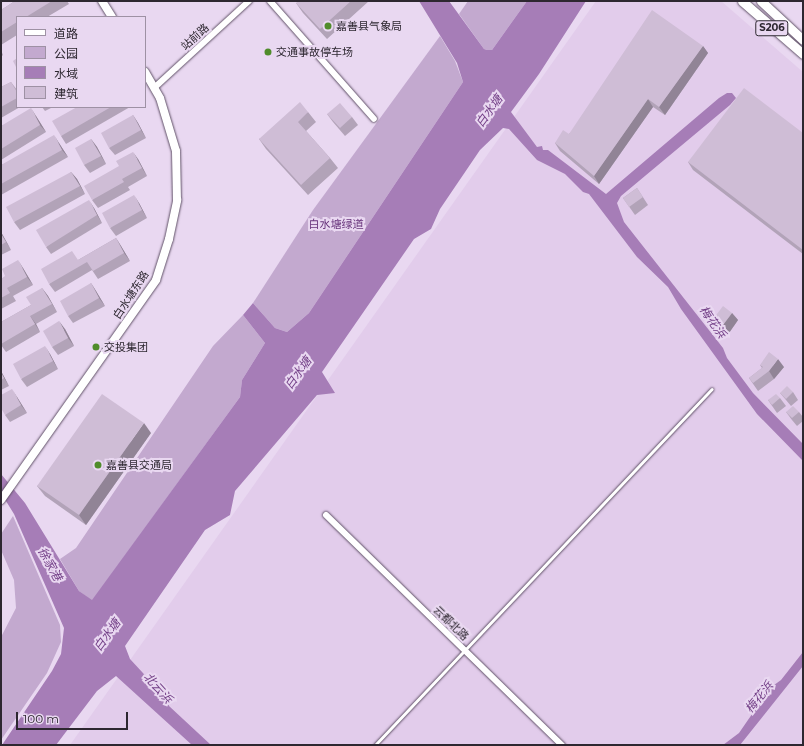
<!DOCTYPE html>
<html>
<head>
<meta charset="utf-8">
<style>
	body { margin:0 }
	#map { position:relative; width:804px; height:746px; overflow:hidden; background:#e9d8f1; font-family:Montserrat,"Noto Sans SC",sans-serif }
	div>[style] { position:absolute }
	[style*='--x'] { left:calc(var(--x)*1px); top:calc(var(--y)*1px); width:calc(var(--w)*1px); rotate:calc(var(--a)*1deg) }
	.built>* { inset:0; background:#e2cceb }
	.green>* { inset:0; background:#c3a9cf }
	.water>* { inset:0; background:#a67db7 }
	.roads { filter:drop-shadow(0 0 1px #615268) drop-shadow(0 0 1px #615268) }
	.lane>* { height:3px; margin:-1.5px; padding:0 1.5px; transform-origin:1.5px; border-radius:1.5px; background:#fff }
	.street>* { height:6px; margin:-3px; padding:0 3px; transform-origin:3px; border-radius:3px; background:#fff }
	.secondary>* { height:8px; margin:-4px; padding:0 4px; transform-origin:4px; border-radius:4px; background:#fff }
	.primary>* { height:9px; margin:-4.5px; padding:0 4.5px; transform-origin:4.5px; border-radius:4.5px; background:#fff }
	.wall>* { inset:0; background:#b2a3b8 }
	.shaded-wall>* { inset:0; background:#918496 }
	.building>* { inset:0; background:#cfbdd6 }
	.dots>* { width:11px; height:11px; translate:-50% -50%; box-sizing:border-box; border:2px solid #e9d8f1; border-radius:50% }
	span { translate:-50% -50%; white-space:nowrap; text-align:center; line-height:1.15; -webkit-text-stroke:4px #e9d8f1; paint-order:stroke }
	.shield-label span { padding:1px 3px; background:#e9d8f1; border:1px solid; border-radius:3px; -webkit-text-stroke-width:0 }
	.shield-label { font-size:10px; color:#2d2730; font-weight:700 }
	.poi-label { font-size:11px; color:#2d2730 }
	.left { translate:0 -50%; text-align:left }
	.street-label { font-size:11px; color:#2d2730 }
	.park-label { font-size:11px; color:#68347c }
	.water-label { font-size:12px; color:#723e86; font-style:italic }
	.frame { position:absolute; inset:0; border:2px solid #2d2730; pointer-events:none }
	.legend { position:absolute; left:16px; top:16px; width:130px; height:92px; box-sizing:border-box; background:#e9d8f1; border:1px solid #9e91a4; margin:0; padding:5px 7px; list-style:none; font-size:12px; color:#2d2730 }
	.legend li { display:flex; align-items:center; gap:8px; height:20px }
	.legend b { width:20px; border:1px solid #9e91a4 }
	.scale { position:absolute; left:16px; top:712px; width:112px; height:18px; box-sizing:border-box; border:2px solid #2d2730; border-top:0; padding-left:5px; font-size:12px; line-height:14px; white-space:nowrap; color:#2d2730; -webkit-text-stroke:3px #e9d8f1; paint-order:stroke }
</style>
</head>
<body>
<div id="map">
	<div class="built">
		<i style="clip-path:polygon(596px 1px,721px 1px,803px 72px,803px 745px,70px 745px)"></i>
	</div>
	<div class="green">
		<i style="clip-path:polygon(468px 1px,527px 1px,492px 50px,487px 50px,484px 49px,459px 14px)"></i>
		<i style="clip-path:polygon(440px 36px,455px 61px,463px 82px,309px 313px,287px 332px,275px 328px,253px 303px,313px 210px)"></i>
		<i style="clip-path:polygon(243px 315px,265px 343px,242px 380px,240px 397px,92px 601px,79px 591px,60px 559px,76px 548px,213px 346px)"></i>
		<i style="clip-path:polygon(13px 516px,60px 625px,61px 642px,47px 673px,1px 740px,1px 637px,16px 608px,14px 580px,1px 550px,1px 534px)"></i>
	</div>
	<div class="water">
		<i style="clip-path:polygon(419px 1px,449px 1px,484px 49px,487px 50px,492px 50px,527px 1px,586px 1px,539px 74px,511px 112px,537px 147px,542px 146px,543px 150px,548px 150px,606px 194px,719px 98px,727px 93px,732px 93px,736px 98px,730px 105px,621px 196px,617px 203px,624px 222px,723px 348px,727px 358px,753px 393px,803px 444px,803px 461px,757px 414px,681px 309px,668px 287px,637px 257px,589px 194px,583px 192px,565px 174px,537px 160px,509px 129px,503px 128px,480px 150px,440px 209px,431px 229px,414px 239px,322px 372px,335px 393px,317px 395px,235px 491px,230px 515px,205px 530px,125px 646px,130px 659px,167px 699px,169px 706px,211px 745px,192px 745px,116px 676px,97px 691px,56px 745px,2px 745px,52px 671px,61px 654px,64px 628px,14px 514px,1px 493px,1px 474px,25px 503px,79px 591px,92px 600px,240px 397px,242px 380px,265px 343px,243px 315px,253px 303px,275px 328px,287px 332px,309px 313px,463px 82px,457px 63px)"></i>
		<i style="clip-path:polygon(803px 652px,803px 666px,740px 745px,723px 745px,739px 733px,770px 688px,781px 680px)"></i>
	</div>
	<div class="roads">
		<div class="lane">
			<i style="--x:375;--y:745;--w:490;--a:-46.6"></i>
		</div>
		<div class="street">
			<i style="--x:270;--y:1;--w:157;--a:48.6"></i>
			<i style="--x:154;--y:88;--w:129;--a:-42.5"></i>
			<i style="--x:326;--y:515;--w:330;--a:44.3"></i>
		</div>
		<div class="secondary">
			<i style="--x:102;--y:1;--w:19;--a:58"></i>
			<i style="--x:1;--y:500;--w:269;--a:-54.8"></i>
			<i style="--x:156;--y:280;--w:43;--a:-72.4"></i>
			<i style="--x:169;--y:239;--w:40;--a:-78"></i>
			<i style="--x:177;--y:200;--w:49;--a:-91.2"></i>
			<i style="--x:176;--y:151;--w:55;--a:-106.8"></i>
			<i style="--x:160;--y:98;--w:30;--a:-120"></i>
		</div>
		<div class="primary">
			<i style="--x:742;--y:1;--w:81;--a:41"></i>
			<i style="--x:761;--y:1;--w:57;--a:42.9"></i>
		</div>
	</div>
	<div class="wall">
		<i style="clip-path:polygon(15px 1px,67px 1px,69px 4px,47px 17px,17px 17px,17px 35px,1px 45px,1px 10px)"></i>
		<i style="clip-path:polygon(316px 1px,369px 1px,327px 39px,303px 13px,296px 3px,315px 2px)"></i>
		<i style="clip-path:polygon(703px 46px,708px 53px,665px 115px,653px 107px,599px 184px,560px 151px,555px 143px)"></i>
		<i style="clip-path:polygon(1px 50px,3px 55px,1px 57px)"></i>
		<i style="clip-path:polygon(11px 82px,17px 90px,17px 107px,20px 107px,1px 118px,1px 87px)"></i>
		<i style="clip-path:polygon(42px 107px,53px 107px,45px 111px)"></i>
		<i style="clip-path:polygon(77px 107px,130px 107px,66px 144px,61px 136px)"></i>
		<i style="clip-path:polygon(308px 112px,316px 122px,306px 131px,330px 158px,338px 168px,308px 195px,266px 149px,259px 139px)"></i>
		<i style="clip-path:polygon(327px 114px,352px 117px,358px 125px,345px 136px,333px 122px)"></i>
		<i style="clip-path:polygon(133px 115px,138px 123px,146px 138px,115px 155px,109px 148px)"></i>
		<i style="clip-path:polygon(36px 116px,46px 132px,1px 160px,1px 126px)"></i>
		<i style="clip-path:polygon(803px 133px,803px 254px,693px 170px,688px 162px)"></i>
		<i style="clip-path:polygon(91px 139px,97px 147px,106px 164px,90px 173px,84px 165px)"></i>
		<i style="clip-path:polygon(59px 143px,68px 157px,1px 195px,1px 165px)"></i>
		<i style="clip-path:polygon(138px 159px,147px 176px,128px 187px,130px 190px,98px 208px,92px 200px)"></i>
		<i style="clip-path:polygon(71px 172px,77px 179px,85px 194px,20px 230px,14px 222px)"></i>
		<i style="clip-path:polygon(637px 188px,648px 205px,635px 215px,623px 198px)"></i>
		<i style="clip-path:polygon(139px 203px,147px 218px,116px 236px,110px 228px)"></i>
		<i style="clip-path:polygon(94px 208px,102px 223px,51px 254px,46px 247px)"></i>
		<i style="clip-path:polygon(1px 232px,11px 250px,1px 255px)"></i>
		<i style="clip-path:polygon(116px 238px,121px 246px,130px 261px,98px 279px,92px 270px,55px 292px,49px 284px,78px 260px)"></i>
		<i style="clip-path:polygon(23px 268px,33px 285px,13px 296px,16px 301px,1px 309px,1px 279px)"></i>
		<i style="clip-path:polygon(91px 283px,96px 291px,105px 306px,73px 323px,68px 316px)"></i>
		<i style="clip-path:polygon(42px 288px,48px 296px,57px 312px,36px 324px,40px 332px,6px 352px,1px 345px,1px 322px,31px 305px)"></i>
		<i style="clip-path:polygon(732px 313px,738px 320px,729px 333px,720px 326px,714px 318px)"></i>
		<i style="clip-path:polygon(65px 329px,74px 346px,58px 355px,52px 347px)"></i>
		<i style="clip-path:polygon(50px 354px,58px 369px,27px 387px,21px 379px)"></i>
		<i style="clip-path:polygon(760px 365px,784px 367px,774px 379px,758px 391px,749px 378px,762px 368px)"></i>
		<i style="clip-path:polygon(1px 371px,9px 386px,1px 390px)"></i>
		<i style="clip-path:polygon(793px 392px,798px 400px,791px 406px,786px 400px,780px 393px)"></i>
		<i style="clip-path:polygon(17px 397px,27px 413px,10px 422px,5px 415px)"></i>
		<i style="clip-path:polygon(780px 398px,786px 406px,777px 413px,768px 400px)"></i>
		<i style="clip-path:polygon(786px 412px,799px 412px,803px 417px,803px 421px,797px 426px,792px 420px)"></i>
		<i style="clip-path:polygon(151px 433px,86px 525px,45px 496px,37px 486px)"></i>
	</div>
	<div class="shaded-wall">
		<i style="clip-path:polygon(703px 46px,708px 53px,665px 115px,659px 107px)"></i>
		<i style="clip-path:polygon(648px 99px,653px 107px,599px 184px,594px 176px)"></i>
		<i style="clip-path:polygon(31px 108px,46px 132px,40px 125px)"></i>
		<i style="clip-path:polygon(133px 115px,138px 123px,146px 138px,141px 130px)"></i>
		<i style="clip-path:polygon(54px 135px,59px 143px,68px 157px,62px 150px)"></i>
		<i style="clip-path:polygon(91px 139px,97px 147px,106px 164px,101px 156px)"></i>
		<i style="clip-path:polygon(133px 152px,138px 159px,147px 176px,142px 168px)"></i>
		<i style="clip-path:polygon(71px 172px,77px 179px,85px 194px,80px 186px)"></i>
		<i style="clip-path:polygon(134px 195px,139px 203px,147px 218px,142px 210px)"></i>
		<i style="clip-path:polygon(89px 200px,94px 208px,102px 223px,97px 215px)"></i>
		<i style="clip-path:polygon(1px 232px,11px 250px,1px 234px)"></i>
		<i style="clip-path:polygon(116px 238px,121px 246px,130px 261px,124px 253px)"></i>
		<i style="clip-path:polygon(18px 260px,23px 268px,33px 285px,27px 277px)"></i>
		<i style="clip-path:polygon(91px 283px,96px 291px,105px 306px,99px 298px)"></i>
		<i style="clip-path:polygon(42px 288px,48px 296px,57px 312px)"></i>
		<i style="clip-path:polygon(732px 313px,738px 320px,729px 333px,723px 325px)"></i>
		<i style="clip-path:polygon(30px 316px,36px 324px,40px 332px)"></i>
		<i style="clip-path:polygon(59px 321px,65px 329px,74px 346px,68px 338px)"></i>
		<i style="clip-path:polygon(45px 346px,50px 354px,58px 369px,53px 361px)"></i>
		<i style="clip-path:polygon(778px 359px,784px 367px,774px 379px,769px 371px)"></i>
		<i style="clip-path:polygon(1px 371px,9px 386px,4px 378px,1px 373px)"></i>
		<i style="clip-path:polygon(12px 389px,27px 413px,21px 405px)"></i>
		<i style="clip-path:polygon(144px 423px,151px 433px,86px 525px,79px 515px)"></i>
	</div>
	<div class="building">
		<i style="clip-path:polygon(15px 1px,52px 1px,26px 17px,17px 17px,17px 22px,1px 32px,1px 10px)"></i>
		<i style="clip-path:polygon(298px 1px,314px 1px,315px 2px,316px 1px,351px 1px,320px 29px,296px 3px)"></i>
		<i style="clip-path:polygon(652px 10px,703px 46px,659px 107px,648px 99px,594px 176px,555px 143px,563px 130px,569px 134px)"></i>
		<i style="clip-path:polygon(17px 58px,17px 69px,13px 61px)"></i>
		<i style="clip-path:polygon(11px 82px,17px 92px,17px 98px,1px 107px,1px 87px)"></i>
		<i style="clip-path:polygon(744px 88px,803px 133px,803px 250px,688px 162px)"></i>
		<i style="clip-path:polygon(300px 102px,308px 112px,298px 122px,330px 158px,301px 185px,259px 139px)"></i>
		<i style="clip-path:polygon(340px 103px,352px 117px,340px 128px,327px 114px)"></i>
		<i style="clip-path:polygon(77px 107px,111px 107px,61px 136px,52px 121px)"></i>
		<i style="clip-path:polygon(31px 108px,40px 125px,1px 149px,1px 126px)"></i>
		<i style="clip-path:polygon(133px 115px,141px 130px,109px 148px,101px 133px)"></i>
		<i style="clip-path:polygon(54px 135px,62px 150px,1px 184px,1px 165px)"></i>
		<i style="clip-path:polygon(91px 139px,101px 156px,84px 165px,75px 148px)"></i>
		<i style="clip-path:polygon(133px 152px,142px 168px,122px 179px,124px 182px,92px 200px,84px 186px,119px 166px,116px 161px)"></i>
		<i style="clip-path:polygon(71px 172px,80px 186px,14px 222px,6px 207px)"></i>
		<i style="clip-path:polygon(637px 188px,643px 197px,629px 207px,623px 198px)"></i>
		<i style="clip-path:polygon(134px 195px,142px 210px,110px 228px,102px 213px)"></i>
		<i style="clip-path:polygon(89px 200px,97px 215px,46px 247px,36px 230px)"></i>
		<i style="clip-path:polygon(1px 234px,6px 242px,1px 245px)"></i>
		<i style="clip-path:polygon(116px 238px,124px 253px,93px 271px,87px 262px,49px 284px,41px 269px,72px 251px,78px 260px)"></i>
		<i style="clip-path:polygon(18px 260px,27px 277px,7px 288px,10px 293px,1px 298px,1px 279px,5px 276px,2px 269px)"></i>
		<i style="clip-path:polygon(91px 283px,99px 298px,68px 316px,60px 301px)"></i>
		<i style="clip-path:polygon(42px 288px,52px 304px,30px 316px,35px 324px,1px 344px,1px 322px,31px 305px,26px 297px)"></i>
		<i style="clip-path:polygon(723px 306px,732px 313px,723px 325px,714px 318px)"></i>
		<i style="clip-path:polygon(59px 321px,68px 338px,52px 347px,43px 331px)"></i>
		<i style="clip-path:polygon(45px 346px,53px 361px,21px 379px,13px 364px)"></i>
		<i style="clip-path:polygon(769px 352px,778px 359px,769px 371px,753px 383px,749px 378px,763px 367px,760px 365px)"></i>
		<i style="clip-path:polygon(1px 373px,4px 378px,1px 380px)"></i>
		<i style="clip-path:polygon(787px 386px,793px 392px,786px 399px,780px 393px)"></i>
		<i style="clip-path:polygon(12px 389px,21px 405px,5px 415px,1px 408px,1px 395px)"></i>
		<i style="clip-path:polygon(102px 394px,144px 423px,79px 515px,37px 486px)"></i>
		<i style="clip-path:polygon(776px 394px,780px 398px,772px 405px,768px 400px)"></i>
		<i style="clip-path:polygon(793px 406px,799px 412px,792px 418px,786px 412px)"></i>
	</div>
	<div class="dots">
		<i style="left:328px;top:26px;background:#508c2b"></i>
		<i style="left:268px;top:52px;background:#508c2b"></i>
		<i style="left:96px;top:347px;background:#508c2b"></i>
		<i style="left:98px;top:465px;background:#508c2b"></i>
	</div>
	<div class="shield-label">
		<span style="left:772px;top:28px">S206</span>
	</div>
	<div class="poi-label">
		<span class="left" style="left:336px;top:26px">嘉善县气象局</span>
		<span class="left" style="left:276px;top:52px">交通事故停车场</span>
		<span class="left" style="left:104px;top:347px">交投集团</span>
		<span class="left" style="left:106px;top:465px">嘉善县交通局</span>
	</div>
	<div class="street-label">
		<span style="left:195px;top:37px;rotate:-42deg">站前路</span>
		<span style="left:131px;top:295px;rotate:-57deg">白水塘东路</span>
		<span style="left:451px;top:623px;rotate:44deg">云都北路</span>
	</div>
	<div class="park-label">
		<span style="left:336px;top:224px">白水塘绿道</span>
	</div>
	<div class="water-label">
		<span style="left:489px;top:111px;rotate:-54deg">白水塘</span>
		<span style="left:713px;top:322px;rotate:55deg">梅花浜</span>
		<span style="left:298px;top:373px;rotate:-54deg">白水塘</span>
		<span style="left:50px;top:564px;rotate:61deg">徐家港</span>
		<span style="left:107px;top:635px;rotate:-54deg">白水塘</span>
		<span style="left:158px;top:688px;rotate:48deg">北云浜</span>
		<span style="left:759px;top:697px;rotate:-51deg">梅花浜</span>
	</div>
	<div class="frame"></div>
	<ul class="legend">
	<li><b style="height:5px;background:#fff"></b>道路</li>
	<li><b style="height:11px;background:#c3a9cf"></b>公园</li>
	<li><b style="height:11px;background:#a67db7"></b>水域</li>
	<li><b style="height:11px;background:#cfbdd6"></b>建筑</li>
	</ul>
	<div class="scale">100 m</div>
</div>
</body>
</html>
